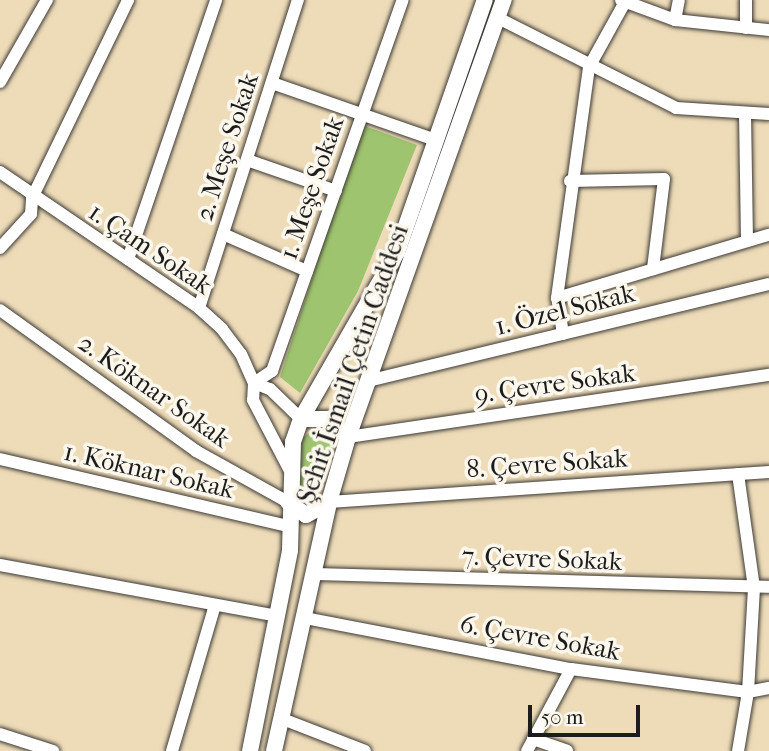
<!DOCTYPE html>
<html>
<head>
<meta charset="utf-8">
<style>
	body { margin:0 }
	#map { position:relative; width:769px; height:751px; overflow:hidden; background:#eedcb9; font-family:"IM FELL French Canon",serif }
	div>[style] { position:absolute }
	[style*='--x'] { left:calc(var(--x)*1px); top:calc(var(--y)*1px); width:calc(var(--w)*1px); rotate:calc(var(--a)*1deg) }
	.green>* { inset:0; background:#9fc46f }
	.roads { filter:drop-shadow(0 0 2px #3c3934) drop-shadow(0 0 2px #3c3934) }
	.minor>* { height:12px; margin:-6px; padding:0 6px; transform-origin:6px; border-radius:6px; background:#fff }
	.tertiary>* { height:16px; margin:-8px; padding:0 8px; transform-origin:8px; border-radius:8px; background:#fff }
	span { translate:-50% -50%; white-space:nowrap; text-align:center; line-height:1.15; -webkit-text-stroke:7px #fbf7ec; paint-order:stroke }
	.street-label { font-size:26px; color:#1c1c1c }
	.scale { position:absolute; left:528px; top:705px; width:112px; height:32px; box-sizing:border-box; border:4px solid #1c1c1c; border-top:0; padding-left:9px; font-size:21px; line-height:24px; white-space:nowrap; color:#1c1c1c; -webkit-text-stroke:5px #fbf7ec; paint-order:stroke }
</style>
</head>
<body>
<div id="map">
	<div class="green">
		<i style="clip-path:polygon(362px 125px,417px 145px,358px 291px,300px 393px,280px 377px)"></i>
		<i style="clip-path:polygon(310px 432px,320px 432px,334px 446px,315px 502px,299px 496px,299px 441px)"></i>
	</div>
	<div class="roads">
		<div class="minor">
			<i style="--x:621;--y:0;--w:58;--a:20.3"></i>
			<i style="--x:675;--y:20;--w:95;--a:6.1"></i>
			<i style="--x:746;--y:0;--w:28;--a:90"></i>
			<i style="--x:498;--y:18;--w:199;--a:26.8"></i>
			<i style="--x:676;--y:108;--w:93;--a:3.7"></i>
			<i style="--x:675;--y:20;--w:20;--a:-79"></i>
			<i style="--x:0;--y:82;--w:95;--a:-60.2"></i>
			<i style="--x:272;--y:83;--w:174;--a:19.2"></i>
			<i style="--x:745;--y:113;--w:128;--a:89.1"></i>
			<i style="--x:247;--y:160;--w:94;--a:19.2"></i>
			<i style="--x:0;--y:172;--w:241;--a:34.3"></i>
			<i style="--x:199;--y:308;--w:31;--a:42"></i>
			<i style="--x:222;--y:329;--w:31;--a:53"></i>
			<i style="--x:241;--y:354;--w:32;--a:66"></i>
			<i style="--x:254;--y:383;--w:17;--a:93"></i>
			<i style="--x:253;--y:400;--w:78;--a:62.4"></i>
			<i style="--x:570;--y:181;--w:94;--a:-1.2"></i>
			<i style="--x:664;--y:179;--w:91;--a:97"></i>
			<i style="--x:223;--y:234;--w:92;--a:23.8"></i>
			<i style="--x:0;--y:248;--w:46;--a:-47.6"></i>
			<i style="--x:31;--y:214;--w:16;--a:-86"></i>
			<i style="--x:32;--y:198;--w:220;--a:-64.1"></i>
			<i style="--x:128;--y:259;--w:274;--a:-71.2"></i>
			<i style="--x:557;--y:298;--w:221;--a:-16.6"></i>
			<i style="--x:199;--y:308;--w:324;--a:-72.2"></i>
			<i style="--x:0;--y:310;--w:241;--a:35.7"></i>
			<i style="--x:196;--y:451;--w:105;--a:29"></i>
			<i style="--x:563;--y:334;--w:36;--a:-99"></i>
			<i style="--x:557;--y:298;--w:233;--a:-82.1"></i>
			<i style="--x:589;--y:67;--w:74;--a:-61"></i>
			<i style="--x:372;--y:380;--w:408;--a:-13.6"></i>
			<i style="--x:254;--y:383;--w:22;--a:-34"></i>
			<i style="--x:272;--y:371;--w:393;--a:-70.6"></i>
			<i style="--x:254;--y:383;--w:17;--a:21"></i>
			<i style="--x:270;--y:389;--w:43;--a:44.1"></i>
			<i style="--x:348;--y:437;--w:426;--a:-8.4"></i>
			<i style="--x:0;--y:459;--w:296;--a:13.1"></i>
			<i style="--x:738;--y:474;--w:115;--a:82"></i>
			<i style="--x:754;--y:588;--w:104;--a:93.3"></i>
			<i style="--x:748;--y:692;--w:60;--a:99.6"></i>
			<i style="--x:329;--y:502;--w:441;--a:-3.9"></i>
			<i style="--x:0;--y:565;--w:283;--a:10.4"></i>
			<i style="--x:313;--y:574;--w:456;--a:1.6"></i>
			<i style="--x:305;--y:618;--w:271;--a:10.9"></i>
			<i style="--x:571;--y:669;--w:178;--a:7.4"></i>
			<i style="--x:748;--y:692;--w:21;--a:-11"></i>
			<i style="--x:280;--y:718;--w:91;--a:21.2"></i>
			<i style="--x:0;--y:734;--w:56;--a:17.8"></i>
			<i style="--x:533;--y:739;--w:36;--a:19"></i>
			<i style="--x:172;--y:751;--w:152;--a:-73.6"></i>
			<i style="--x:527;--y:751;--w:93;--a:-61.8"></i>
		</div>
		<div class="tertiary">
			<i style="--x:301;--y:419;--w:27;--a:0"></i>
			<i style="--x:328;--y:419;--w:27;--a:42"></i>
			<i style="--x:288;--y:502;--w:22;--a:36"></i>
			<i style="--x:306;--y:515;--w:26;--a:-29"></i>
			<i style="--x:250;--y:751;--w:205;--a:-78.7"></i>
			<i style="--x:290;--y:550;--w:108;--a:-88.4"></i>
			<i style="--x:293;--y:442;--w:24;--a:-71"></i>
			<i style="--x:301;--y:419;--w:193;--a:-60.1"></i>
			<i style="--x:397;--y:252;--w:267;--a:-70.8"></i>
			<i style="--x:274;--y:751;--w:255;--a:-77.5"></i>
			<i style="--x:329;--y:502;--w:68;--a:-73.7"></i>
			<i style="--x:348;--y:437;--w:464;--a:-70.4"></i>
		</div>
	</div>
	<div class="street-label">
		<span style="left:227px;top:147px;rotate:-72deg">2. Meşe Sokak</span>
		<span style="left:312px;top:188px;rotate:-71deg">1. Meşe Sokak</span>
		<span style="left:150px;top:249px;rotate:34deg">1. Çam Sokak</span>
		<span style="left:565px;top:310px;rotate:-14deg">1. Özel Sokak</span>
		<span style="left:353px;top:364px;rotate:-71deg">Şehit İsmail Çetin Caddesi</span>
		<span style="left:555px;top:384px;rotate:-8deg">9. Çevre Sokak</span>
		<span style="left:154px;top:391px;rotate:35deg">2. Köknar Sokak</span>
		<span style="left:547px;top:464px;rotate:-4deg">8. Çevre Sokak</span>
		<span style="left:149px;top:471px;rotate:13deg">1. Köknar Sokak</span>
		<span style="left:542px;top:559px;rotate:2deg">7. Çevre Sokak</span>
		<span style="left:540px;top:638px;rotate:10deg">6. Çevre Sokak</span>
	</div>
	<div class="scale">50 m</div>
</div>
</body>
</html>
